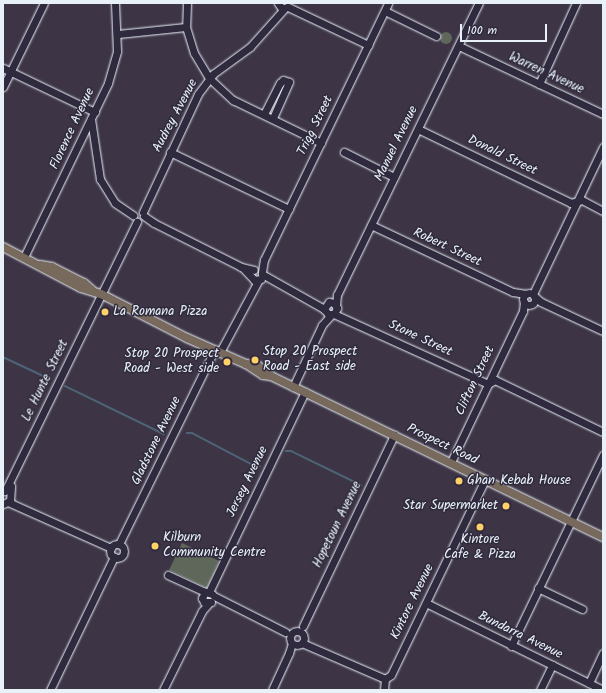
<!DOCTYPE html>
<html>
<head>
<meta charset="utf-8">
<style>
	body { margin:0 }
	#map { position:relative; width:606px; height:693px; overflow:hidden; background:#3d3445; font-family:Kalam,sans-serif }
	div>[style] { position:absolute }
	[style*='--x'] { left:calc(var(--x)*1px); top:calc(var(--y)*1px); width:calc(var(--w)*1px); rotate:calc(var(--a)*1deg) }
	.green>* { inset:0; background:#5f675a }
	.round { border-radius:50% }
	.stream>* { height:1.5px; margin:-0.75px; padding:0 0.75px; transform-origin:0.75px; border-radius:0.75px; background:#4d6477 }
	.roads { filter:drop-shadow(0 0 1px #e8f1f8) drop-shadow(0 0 1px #e8f1f8) }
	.minor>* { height:7px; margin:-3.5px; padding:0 3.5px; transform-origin:3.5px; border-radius:3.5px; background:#2f2a3d }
	.minor>.ring { margin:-3.5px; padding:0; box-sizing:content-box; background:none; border:7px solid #2f2a3d; border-radius:50% }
	.major>* { height:8px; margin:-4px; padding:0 4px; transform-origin:4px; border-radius:4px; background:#77695c }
	.dots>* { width:11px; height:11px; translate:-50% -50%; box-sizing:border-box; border:2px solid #2f2a3d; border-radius:50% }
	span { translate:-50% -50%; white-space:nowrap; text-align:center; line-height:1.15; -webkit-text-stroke:3px #2f2a3d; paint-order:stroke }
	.street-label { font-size:13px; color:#e8f1f8 }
	.poi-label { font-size:13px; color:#e8f1f8 }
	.left { translate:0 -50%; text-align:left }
	.right { translate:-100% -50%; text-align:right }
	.frame { position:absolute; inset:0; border:4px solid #e8f1f8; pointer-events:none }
	.scale { position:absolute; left:460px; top:24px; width:87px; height:18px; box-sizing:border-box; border:2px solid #e8f1f8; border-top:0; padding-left:5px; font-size:12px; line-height:14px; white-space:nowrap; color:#e8f1f8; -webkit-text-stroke:3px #2f2a3d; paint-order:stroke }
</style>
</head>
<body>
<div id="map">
	<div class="green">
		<i class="round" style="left:440px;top:32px;width:12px;height:12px"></i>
		<i style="clip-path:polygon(182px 543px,219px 561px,207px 588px,169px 570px)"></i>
	</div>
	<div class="stream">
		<i style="--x:3;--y:357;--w:52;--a:25.1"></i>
		<i style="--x:65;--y:386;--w:110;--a:25.9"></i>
		<i style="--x:187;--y:433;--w:5;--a:0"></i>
		<i style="--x:192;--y:433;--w:71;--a:27.6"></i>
		<i style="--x:255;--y:466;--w:5;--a:0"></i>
		<i style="--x:286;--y:451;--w:5;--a:0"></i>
		<i style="--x:291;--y:451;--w:78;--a:25.9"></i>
	</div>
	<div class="roads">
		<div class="minor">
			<i style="--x:187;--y:3;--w:24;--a:92"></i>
			<i style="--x:186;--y:27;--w:27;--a:73"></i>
			<i style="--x:194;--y:53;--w:29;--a:59"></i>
			<i style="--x:209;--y:78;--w:33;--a:43"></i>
			<i style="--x:233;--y:100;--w:98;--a:26"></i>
			<i style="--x:278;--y:3;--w:7;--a:56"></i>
			<i style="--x:282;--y:9;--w:5;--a:-22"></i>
			<i style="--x:288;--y:7;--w:89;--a:25.4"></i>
			<i style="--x:385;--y:11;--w:57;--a:26.1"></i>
			<i style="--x:118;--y:34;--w:68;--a:-5.9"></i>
			<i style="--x:459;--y:46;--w:159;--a:25.3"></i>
			<i style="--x:3;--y:68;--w:102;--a:25.6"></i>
			<i style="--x:539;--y:84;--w:89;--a:-65.4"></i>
			<i style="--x:3;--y:87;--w:93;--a:-64"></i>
			<i style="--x:264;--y:114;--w:35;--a:-63"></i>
			<i style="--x:280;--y:83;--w:4;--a:-45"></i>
			<i style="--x:283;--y:80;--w:6;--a:18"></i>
			<i style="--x:289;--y:82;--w:39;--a:114"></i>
			<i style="--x:91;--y:119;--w:61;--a:81.5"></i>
			<i style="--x:100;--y:179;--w:28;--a:58"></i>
			<i style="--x:115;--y:203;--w:22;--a:34"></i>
			<i style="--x:418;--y:129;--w:170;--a:25.8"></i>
			<i style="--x:571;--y:203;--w:11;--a:-15"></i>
			<i style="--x:582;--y:200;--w:24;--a:28"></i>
			<i style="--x:170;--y:152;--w:132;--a:25.6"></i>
			<i style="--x:344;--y:152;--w:56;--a:26.6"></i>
			<i style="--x:143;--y:212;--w:130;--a:-65"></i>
			<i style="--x:198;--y:94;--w:25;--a:-53"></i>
			<i style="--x:213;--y:74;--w:46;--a:-36.1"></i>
			<i style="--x:250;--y:47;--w:51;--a:-48.2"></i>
			<i style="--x:144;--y:216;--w:12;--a:35"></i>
			<i style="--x:154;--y:223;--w:97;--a:26.8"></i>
			<i style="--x:241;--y:267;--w:13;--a:13"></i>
			<i style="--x:371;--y:225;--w:157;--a:25.3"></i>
			<i style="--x:513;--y:292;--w:13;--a:9"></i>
			<i style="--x:24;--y:257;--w:193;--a:-64.2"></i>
			<i style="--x:108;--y:83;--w:33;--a:-74"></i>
			<i style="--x:117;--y:51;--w:48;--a:-92.4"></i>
			<i style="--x:243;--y:268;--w:16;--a:47"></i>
			<i style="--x:254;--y:280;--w:7;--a:-8"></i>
			<i style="--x:262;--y:272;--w:12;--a:-81"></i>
			<i style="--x:264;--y:260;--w:285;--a:-64.2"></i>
			<i style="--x:262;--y:274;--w:71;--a:29.4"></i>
			<i style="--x:324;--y:309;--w:6;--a:51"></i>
			<i style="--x:328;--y:314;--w:6;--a:0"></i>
			<i style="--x:334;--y:314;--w:7;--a:-63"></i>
			<i style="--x:337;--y:308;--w:6;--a:-121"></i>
			<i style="--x:334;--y:303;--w:5;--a:-169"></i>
			<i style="--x:329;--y:302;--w:9;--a:126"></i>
			<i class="ring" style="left:523px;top:293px;width:5px;height:5px"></i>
			<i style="--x:533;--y:294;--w:163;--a:-64.5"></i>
			<i style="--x:534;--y:296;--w:9;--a:41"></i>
			<i style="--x:541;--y:302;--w:68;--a:25.1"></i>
			<i style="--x:336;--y:306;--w:11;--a:-85"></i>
			<i style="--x:337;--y:295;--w:325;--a:-64.1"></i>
			<i style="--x:334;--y:314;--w:169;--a:24.4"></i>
			<i style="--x:488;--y:384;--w:8;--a:-30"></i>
			<i style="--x:495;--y:380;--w:120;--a:25.7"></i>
			<i style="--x:220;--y:352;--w:81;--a:-61.8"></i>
			<i style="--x:293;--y:387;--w:68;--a:-64.9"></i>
			<i style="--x:322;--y:325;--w:13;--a:-48"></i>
			<i style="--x:451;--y:462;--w:167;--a:-64.5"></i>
			<i style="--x:523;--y:311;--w:9;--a:-84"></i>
			<i style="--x:5;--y:491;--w:300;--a:-63.9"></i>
			<i style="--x:8;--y:502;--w:113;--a:24.1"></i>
			<i style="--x:3;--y:504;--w:8;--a:-23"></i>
			<i style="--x:10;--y:501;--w:15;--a:-86"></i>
			<i style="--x:119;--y:544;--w:217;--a:-63.8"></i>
			<i class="ring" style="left:110px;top:544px;width:7px;height:7px"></i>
			<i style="--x:168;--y:575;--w:41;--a:24.7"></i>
			<i style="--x:538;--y:588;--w:49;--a:25.5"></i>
			<i style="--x:209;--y:592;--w:222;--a:-64.4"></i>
			<i style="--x:214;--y:596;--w:80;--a:26.9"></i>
			<i style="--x:211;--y:602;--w:7;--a:180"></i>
			<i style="--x:204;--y:602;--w:4;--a:-117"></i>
			<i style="--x:202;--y:598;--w:7;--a:-63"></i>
			<i style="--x:205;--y:592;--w:7;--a:16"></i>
			<i style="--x:426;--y:603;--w:197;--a:26.2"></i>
			<i style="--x:303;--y:626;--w:212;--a:-64.5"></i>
			<i class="ring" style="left:290px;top:631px;width:7px;height:7px"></i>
			<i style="--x:302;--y:643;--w:90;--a:23.4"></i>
			<i style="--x:511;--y:646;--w:212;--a:-64.3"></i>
			<i style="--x:589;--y:683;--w:33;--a:-65"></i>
			<i style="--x:50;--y:690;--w:148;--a:-64.3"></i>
			<i style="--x:163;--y:690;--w:88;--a:-63.7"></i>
			<i style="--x:202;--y:611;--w:11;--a:-49"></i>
			<i style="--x:272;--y:690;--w:41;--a:-65.3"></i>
			<i style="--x:289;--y:653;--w:10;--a:-73"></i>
			<i style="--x:384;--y:690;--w:11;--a:-85"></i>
			<i style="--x:385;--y:679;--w:7;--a:-34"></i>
			<i style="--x:391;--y:675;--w:216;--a:-64.3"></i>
			<i style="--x:540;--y:690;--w:28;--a:-64"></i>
		</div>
		<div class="major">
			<i style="--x:3;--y:247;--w:88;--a:27.7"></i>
			<i style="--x:81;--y:288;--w:21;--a:17"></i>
			<i style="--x:101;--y:294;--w:97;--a:27.1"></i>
			<i style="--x:187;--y:338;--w:64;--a:23.8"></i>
			<i style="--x:246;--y:364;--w:20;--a:33"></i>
			<i style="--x:263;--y:375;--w:8;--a:7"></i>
			<i style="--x:271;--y:376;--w:369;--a:25.9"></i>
			<i style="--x:40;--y:265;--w:12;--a:9"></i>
			<i style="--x:52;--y:267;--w:36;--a:27"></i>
			<i style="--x:84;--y:283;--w:11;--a:41"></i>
			<i style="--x:246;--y:364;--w:11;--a:5"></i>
			<i style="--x:257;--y:365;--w:18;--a:38"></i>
		</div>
	</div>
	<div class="dots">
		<i style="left:105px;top:312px;background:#ffd166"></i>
		<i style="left:255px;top:360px;background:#ffd166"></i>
		<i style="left:227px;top:362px;background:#ffd166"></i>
		<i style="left:459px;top:481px;background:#ffd166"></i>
		<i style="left:506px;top:506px;background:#ffd166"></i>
		<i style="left:480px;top:527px;background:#ffd166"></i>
		<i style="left:155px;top:546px;background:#ffd166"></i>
	</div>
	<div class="street-label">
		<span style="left:546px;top:74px;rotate:25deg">Warren Avenue</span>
		<span style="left:176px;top:116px;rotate:-62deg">Audrey Avenue</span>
		<span style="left:316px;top:126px;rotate:-64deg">Trigg Street</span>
		<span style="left:73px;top:129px;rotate:-65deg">Florence Avenue</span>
		<span style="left:397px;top:144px;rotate:-64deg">Manuel Avenue</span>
		<span style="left:502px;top:156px;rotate:26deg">Donald Street</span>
		<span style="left:447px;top:248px;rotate:25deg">Robert Street</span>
		<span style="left:420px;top:339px;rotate:25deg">Stone Street</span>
		<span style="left:46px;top:381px;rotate:-64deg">Le Hunte Street</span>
		<span style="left:476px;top:381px;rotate:-65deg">Clifton Street</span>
		<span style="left:157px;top:441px;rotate:-64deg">Gladstone Avenue</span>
		<span style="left:442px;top:445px;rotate:26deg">Prospect Road</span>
		<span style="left:248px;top:482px;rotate:-64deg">Jersey Avenue</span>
		<span style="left:338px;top:525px;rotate:-64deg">Hopetoun Avenue</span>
		<span style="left:413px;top:602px;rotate:-64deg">Kintore Avenue</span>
		<span style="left:520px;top:636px;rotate:26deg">Bundarra Avenue</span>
	</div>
	<div class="poi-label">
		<span class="left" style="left:113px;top:312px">La Romana Pizza</span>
		<span class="left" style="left:263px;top:360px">Stop 20 Prospect<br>Road - East side</span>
		<span class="right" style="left:219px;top:362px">Stop 20 Prospect<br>Road - West side</span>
		<span class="left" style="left:467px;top:481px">Ghan Kebab House</span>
		<span class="right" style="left:498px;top:506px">Star Supermarket</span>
		<span class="left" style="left:163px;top:546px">Kilburn<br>Community Centre</span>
		<span style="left:480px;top:548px">Kintore<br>Cafe &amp; Pizza</span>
	</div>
	<div class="frame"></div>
	<div class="scale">100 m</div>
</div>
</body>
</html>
